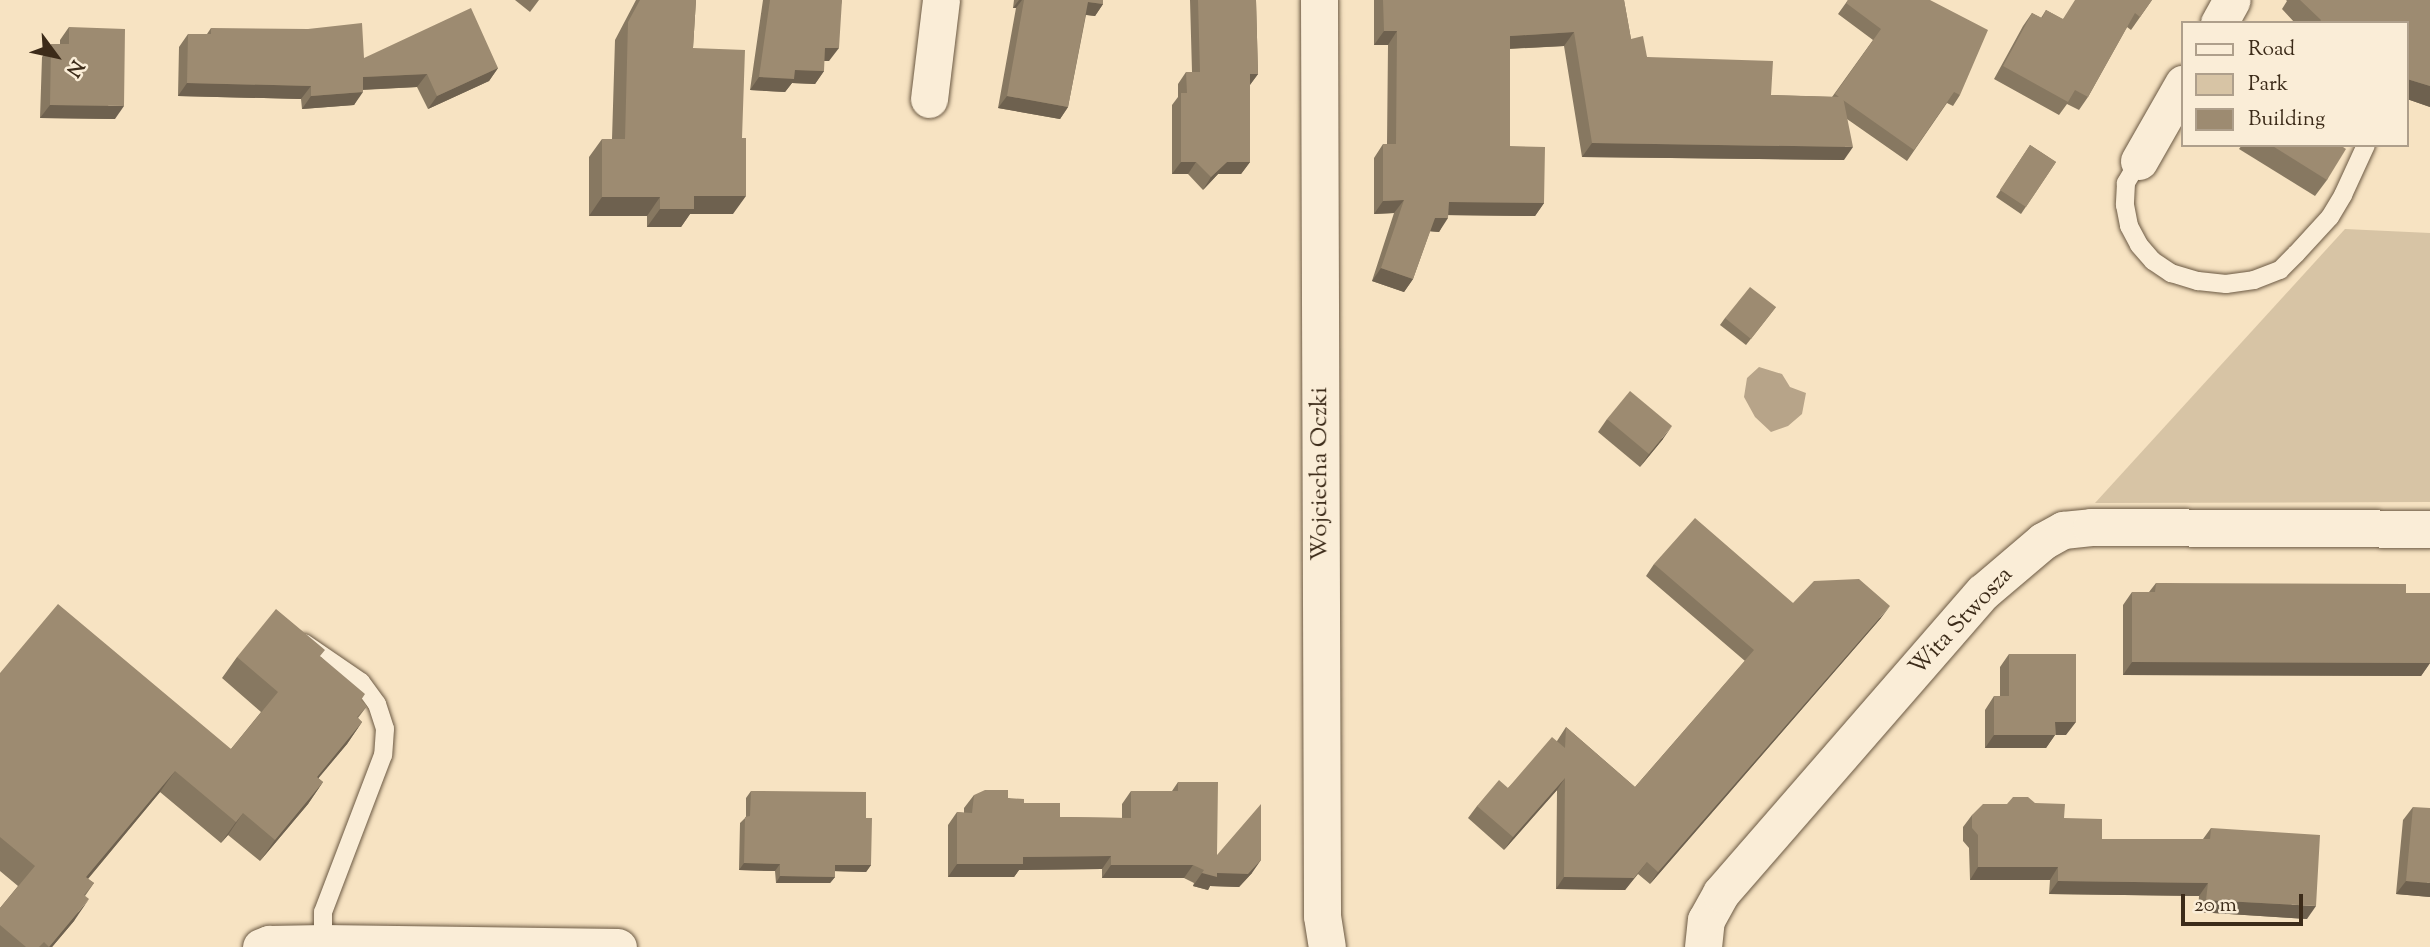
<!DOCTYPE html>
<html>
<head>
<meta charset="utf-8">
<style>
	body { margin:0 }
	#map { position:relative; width:2430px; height:947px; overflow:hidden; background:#f7e3c2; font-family:"Sorts Mill Goudy",serif }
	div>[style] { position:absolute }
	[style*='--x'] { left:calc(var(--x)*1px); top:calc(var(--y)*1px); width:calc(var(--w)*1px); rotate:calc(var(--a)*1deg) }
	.green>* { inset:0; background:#d7c4a5 }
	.water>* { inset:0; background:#b7a489 }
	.roads { filter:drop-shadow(0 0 2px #6b5943) drop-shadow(0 0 2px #6b5943) }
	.service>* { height:18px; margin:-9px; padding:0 9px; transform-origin:9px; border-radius:9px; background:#faedd7 }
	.minor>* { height:37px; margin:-18.5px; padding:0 18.5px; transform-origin:18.5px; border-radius:18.5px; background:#faedd7 }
	.wall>* { inset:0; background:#877861 }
	.shaded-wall>* { inset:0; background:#6e614f }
	.building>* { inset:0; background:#9d8b71 }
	span { translate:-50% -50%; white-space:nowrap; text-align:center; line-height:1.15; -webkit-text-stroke:7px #faedd7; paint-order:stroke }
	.street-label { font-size:24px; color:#3c2b19 }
	.legend { position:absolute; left:2181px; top:21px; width:228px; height:126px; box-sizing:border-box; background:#faedd7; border:2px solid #ae9f8b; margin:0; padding:9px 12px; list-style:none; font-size:21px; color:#3c2b19 }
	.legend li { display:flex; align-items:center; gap:14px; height:35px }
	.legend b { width:35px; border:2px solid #ae9f8b }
	.north { position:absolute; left:21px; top:21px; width:70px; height:70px; -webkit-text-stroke:5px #faedd7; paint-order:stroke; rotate:123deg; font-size:19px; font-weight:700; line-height:28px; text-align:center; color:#3c2b19 }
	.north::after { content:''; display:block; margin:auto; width:24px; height:32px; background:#3c2b19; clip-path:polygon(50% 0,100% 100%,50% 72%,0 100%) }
	.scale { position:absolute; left:2181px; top:894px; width:122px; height:32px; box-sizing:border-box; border:4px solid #3c2b19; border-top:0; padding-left:9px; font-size:21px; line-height:24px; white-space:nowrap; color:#3c2b19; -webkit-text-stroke:5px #faedd7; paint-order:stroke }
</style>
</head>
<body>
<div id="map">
	<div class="green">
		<i style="clip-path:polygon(2345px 229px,2430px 233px,2430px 502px,2095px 503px)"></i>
	</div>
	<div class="water">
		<i style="clip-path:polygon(1759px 367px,1782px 374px,1790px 387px,1806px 393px,1802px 414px,1788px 426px,1771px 432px,1755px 417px,1744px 397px,1747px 378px)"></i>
	</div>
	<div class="roads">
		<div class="service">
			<i style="--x:2139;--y:161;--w:26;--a:121"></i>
			<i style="--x:2126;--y:183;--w:22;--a:93"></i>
			<i style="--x:2125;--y:205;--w:21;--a:79"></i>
			<i style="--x:2129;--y:226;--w:21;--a:62"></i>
			<i style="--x:2139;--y:245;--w:21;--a:49"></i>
			<i style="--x:2153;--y:261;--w:22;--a:34"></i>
			<i style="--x:2171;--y:273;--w:28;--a:17"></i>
			<i style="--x:2198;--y:281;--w:28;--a:6"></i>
			<i style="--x:2226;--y:284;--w:28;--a:-8"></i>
			<i style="--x:2254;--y:280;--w:28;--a:-21"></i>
			<i style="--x:2280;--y:270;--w:23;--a:-45"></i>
			<i style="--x:2296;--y:254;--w:50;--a:-47.4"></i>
			<i style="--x:2330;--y:217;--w:26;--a:-59"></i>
			<i style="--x:2343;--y:195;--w:55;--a:-65.3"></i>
			<i style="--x:304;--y:643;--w:69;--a:34.4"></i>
			<i style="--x:361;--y:682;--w:27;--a:54"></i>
			<i style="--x:377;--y:704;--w:26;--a:72"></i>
			<i style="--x:385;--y:729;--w:26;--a:94"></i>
			<i style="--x:383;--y:755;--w:168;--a:110.9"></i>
			<i style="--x:323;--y:912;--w:31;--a:90"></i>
		</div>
		<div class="minor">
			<i style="--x:1319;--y:0;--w:916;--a:89.81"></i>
			<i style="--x:1322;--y:916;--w:31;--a:81"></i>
			<i style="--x:2219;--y:23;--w:26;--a:-61"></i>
			<i style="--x:929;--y:99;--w:100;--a:-83.1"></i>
			<i style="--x:2139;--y:161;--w:89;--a:-60.3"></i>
			<i style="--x:261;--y:947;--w:9;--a:-21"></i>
			<i style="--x:269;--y:944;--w:54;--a:-1.1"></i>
			<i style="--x:323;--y:943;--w:295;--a:0.8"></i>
			<i style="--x:1703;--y:947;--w:27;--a:-84"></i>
			<i style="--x:1706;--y:920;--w:31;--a:-61"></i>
			<i style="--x:1721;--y:893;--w:399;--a:-49"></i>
			<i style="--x:1983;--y:592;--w:79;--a:-40.4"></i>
			<i style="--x:2043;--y:541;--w:23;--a:-29"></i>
			<i style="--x:2063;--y:530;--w:28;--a:-6"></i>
			<i style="--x:2091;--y:527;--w:339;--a:0.3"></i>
		</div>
	</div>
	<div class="wall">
		<i style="clip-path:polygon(515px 0,539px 0,530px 12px)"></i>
		<i style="clip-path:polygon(636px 0,696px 0,693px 48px,733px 214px,690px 214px,681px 227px,647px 227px,647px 216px,589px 216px,589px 157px,602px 139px,612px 139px,615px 40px)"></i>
		<i style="clip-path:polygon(763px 0,842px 0,829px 61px,824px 61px,824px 71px,815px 84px,792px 83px,785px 92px,750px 90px)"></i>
		<i style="clip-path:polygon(1014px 0,1103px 0,1103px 4px,1095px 16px,1086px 15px,1068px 107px,1060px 119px,998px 108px,1016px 8px,1013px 8px)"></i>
		<i style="clip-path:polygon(1190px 0,1256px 0,1258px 74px,1250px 85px,1250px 162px,1241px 174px,1218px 174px,1203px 190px,1188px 174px,1172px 174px,1172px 105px,1178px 97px,1178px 84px,1186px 72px,1192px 72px)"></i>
		<i style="clip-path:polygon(1374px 0,1624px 0,1631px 39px,1647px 57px,1771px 95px,1832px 97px,1873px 40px,1838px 14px,1848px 0,1930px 1px,1960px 95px,1953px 106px,1947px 103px,1907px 161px,1847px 119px,1844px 160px,1582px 157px,1564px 46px,1510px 49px,1510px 146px,1544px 203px,1535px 216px,1448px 215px,1439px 232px,1430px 231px,1413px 279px,1404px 292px,1372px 281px,1394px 213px,1374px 214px,1374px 158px,1383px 144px,1387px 144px,1388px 45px,1374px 45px)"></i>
		<i style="clip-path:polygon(2152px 0,2131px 30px,2127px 27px,2088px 97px,2079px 110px,2067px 104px,2059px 115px,1994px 79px,2023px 26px,2032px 13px,2041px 18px,2046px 10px,2062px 19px)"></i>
		<i style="clip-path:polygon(2286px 0,2430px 0,2430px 107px,2407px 99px,2407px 23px,2295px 23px,2282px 9px,2287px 1px)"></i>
		<i style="clip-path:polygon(69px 27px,115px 119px,40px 118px,42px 57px,51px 44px,60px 44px,60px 40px)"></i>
		<i style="clip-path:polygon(211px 28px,364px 58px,498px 68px,489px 81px,428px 109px,417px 87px,363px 90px,354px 105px,302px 109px,301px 99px,178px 96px,179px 47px,188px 34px,207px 34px)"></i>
		<i style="clip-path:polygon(2030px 145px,2056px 162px,2021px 214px,1996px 197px)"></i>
		<i style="clip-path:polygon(2242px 145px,2340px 145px,2327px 180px,2315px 196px,2239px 149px)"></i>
		<i style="clip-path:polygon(1776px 307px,1746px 345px,1720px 325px,1725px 318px)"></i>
		<i style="clip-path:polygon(1607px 419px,1663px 439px,1640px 467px,1598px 432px)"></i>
		<i style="clip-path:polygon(1654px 564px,1793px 603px,1881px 618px,1650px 884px,1638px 874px,1625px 890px,1556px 889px,1557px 790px,1504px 850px,1468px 818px,1477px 806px,1508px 788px,1557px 741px,1566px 727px,1635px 787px,1745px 661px,1646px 576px)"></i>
		<i style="clip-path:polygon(2156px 583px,2406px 593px,2430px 663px,2421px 676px,2123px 675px,2123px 605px,2132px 592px,2149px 592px)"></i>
		<i style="clip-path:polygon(2009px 654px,2066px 735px,2055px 735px,2046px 748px,1985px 748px,1985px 710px,1994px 696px,2000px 696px,2000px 667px)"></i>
		<i style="clip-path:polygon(237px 657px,321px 657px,367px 706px,358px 718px,362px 722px,347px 744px,318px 778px,323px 782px,308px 804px,260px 861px,228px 835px,221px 843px,160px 792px,88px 879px,94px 883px,85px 896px,74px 921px,52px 947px,0 947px,0 908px,18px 886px,0 871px,0 673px,231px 749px,261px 712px,222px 678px)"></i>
		<i style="clip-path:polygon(1178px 782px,1217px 855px,1252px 873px,1239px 887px,1210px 886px,1208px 890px,1193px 886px,1194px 883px,1184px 878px,1102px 878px,1102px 869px,1019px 870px,1014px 877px,948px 877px,948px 825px,957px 812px,964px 813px,964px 808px,974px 795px,1008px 798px,1060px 817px,1122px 818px,1122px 804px,1131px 791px,1172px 791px)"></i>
		<i style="clip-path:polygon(751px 791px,866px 818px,871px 865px,866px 872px,835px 871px,835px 877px,830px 883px,776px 883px,775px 871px,739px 870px,740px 823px,746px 817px,746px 798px)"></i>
		<i style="clip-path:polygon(2035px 803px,2102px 839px,2203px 839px,2211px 828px,2307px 919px,2198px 912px,2199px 896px,2049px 894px,2050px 880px,1970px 880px,1969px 848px,1963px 841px,1963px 827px,1972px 815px)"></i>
		<i style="clip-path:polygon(2413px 807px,2430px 897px,2396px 894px,2403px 820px)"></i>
	</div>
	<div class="shaded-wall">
		<i style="clip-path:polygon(1019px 0,1022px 0,1016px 8px,1013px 8px)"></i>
		<i style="clip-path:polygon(1088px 2px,1103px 4px,1095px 16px,1080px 14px)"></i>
		<i style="clip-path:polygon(1384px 31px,1397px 31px,1388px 45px,1374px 45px)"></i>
		<i style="clip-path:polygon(1574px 32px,1564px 46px,1501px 49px,1510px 36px)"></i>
		<i style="clip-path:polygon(825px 48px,839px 48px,829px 61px,816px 61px)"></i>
		<i style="clip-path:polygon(498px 68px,489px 81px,428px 109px,437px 96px)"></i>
		<i style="clip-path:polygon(795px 70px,824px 71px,815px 84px,792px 83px,785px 92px,750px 90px,759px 77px)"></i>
		<i style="clip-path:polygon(427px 74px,417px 87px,354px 90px,363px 77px)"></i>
		<i style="clip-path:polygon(1250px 74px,1258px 74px,1249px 86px)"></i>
		<i style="clip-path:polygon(2407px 79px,2430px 86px,2430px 107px,2407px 99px)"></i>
		<i style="clip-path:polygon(187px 83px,311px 86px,301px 99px,178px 96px)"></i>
		<i style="clip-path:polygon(363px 92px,354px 105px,302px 109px,311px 96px)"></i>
		<i style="clip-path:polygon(1007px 96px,1068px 107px,1060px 119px,998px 108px)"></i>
		<i style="clip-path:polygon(50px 105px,124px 106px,115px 119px,40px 118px)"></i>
		<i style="clip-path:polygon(1592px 143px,1853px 147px,1844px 160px,1582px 157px)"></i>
		<i style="clip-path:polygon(1181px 162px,1196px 162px,1188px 174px,1172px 174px)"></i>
		<i style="clip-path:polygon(1227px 162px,1250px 162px,1241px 174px,1218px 174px,1203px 190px,1211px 177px)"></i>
		<i style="clip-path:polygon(694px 196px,746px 196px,733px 214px,690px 214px,681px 227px,647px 227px,660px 209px)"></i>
		<i style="clip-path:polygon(602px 197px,660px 197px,647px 216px,589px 216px)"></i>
		<i style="clip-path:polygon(1404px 200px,1394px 213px,1374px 214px,1383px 201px)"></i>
		<i style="clip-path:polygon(1449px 202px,1544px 203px,1535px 216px,1440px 215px)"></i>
		<i style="clip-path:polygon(1435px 218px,1448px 218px,1439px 232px,1426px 231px)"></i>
		<i style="clip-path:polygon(1381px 268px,1413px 279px,1404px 292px,1372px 281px)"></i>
		<i style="clip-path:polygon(1672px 426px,1663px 439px,1640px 467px,1649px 454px)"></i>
		<i style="clip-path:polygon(1890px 606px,1881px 618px,1650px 884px,1658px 872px)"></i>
		<i style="clip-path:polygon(2132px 662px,2430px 663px,2421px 676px,2123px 675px)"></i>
		<i style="clip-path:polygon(362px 722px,347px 744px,302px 798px,317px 777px)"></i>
		<i style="clip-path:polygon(2055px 722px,2076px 722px,2066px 735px,2055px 735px,2046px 748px,1985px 748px,1994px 735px)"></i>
		<i style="clip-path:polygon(175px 771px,160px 792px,71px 899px,86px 877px)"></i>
		<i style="clip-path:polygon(1565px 778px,1557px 790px,1504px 850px,1513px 837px)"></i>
		<i style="clip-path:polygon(323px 782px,308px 804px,260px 861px,275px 840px)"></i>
		<i style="clip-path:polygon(243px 813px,228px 835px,221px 843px,236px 822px)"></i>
		<i style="clip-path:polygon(1111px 856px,1102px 869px,1019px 870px,1014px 877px,948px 877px,957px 864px,1023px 857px)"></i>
		<i style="clip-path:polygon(1261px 860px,1252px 873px,1239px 887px,1210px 886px,1208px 890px,1193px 886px,1202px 873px,1217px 873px)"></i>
		<i style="clip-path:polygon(1647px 862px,1625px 890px,1556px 889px,1564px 877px)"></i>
		<i style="clip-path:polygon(744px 863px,780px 864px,775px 871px,739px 870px)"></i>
		<i style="clip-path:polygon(835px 865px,871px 865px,866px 872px,830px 871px)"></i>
		<i style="clip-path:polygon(1111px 865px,1193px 865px,1184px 878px,1102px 878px)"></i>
		<i style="clip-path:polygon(1978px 867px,2058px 867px,2050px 880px,1970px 880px)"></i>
		<i style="clip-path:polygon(780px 876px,835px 877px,830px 883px,776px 883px)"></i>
		<i style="clip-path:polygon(2058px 881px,2208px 883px,2199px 896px,2049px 894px)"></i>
		<i style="clip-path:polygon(2406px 881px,2430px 883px,2430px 897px,2396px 894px)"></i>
		<i style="clip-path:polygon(89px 899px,74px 921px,52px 947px,49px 947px)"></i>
		<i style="clip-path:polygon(2206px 900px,2316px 906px,2307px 919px,2198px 912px)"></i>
	</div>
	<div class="building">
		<i style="clip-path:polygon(640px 0,696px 0,693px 48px,745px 50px,742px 138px,746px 138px,746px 196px,694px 196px,694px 209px,660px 209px,660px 197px,602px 197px,602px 139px,625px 139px,628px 22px)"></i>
		<i style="clip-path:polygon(770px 0,842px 0,839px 48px,825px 48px,824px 71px,795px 70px,794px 79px,759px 77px)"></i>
		<i style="clip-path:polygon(1024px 0,1103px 0,1103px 4px,1088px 2px,1068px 107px,1007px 96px)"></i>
		<i style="clip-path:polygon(1198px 0,1256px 0,1258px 74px,1250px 74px,1250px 162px,1227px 162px,1211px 177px,1196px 162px,1181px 162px,1181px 93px,1187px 93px,1186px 72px,1200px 72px)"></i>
		<i style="clip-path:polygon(1383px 0,1624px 0,1631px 39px,1643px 36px,1647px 57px,1773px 61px,1771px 95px,1843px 97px,1853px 147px,1592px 143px,1574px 32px,1510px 36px,1510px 146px,1545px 147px,1544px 203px,1449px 202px,1448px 218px,1435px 218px,1413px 279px,1381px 268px,1404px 200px,1383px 201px,1383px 144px,1396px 144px,1397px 31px,1384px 31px)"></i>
		<i style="clip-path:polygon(1848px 0,1930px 0,1988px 30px,1960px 95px,1954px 92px,1914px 150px,1843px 100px,1843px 97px,1839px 97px,1835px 94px,1881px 29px,1846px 3px)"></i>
		<i style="clip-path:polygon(2075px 0,2152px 0,2140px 17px,2135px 13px,2088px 97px,2075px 90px,2068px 102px,2003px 66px,2032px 13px,2042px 18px,2046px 10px,2063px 19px)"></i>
		<i style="clip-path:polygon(2300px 0,2430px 0,2430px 86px,2407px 79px,2407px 23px,2319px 23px,2321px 20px)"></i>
		<i style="clip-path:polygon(471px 8px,498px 68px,437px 96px,427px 74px,363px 77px,363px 92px,311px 96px,311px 86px,187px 83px,188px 34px,211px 34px,211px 28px,308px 29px,362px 23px,364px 58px)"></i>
		<i style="clip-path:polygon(69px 27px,125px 29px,124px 106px,50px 105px,51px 44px,69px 44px)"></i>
		<i style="clip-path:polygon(2030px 145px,2056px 162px,2026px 207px,2000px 190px)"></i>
		<i style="clip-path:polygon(2271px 145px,2340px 145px,2346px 149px,2327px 180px)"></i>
		<i style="clip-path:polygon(1750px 287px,1776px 307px,1751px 339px,1725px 318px)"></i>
		<i style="clip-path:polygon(1630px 391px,1672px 426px,1649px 454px,1607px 419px)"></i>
		<i style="clip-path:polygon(1695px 518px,1793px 603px,1814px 581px,1859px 579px,1890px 606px,1658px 872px,1647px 862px,1634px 878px,1564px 877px,1565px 778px,1513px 837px,1477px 806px,1499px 780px,1508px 788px,1552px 737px,1565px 748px,1566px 727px,1635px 787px,1754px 650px,1654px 564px)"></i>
		<i style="clip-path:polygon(2156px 583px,2406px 584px,2406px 593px,2430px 593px,2430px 663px,2132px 662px,2132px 592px,2155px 592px)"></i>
		<i style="clip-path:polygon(58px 604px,231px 749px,278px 692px,237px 657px,276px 609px,325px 650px,320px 656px,365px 694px,361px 700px,367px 706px,357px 717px,362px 722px,317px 777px,323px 782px,275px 840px,243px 813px,236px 822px,175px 771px,86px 877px,94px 883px,84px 895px,89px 899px,49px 947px,44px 942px,39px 947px,26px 947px,0 925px,0 908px,35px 866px,0 837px,0 673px)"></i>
		<i style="clip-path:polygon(2009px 654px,2076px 654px,2076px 722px,2055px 722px,2056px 735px,1994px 735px,1994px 696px,2009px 696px)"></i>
		<i style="clip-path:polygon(1178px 782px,1218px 782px,1217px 855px,1261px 804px,1261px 860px,1248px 874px,1217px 873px,1217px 877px,1202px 873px,1204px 870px,1193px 865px,1111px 865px,1111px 856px,1023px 857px,1023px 864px,957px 864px,957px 812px,972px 813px,974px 795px,985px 790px,1008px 790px,1008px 798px,1024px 799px,1024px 803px,1060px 803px,1060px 817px,1131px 818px,1131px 791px,1178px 791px)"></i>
		<i style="clip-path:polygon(751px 791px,866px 792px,866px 818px,872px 818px,871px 865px,835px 865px,835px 877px,780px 876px,780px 864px,744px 863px,745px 817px,750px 816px)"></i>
		<i style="clip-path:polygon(2013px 797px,2028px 797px,2035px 803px,2065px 804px,2064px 818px,2102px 819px,2102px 839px,2210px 839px,2211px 828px,2320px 835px,2316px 906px,2206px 900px,2208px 883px,2058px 881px,2058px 867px,1978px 867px,1978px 835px,1972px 828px,1972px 815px,1983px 804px,2007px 804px)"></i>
		<i style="clip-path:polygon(2413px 807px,2430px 808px,2430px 883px,2406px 881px)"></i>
	</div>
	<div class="street-label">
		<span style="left:1321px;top:474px;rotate:-90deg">Wojciecha Oczki</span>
		<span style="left:1962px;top:622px;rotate:-47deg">Wita Stwosza</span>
	</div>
	<ul class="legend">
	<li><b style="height:9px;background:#faedd7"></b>Road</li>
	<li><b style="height:19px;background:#d7c4a5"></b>Park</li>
	<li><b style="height:19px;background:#9d8b71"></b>Building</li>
	</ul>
	<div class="north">N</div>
	<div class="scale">20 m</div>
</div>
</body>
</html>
